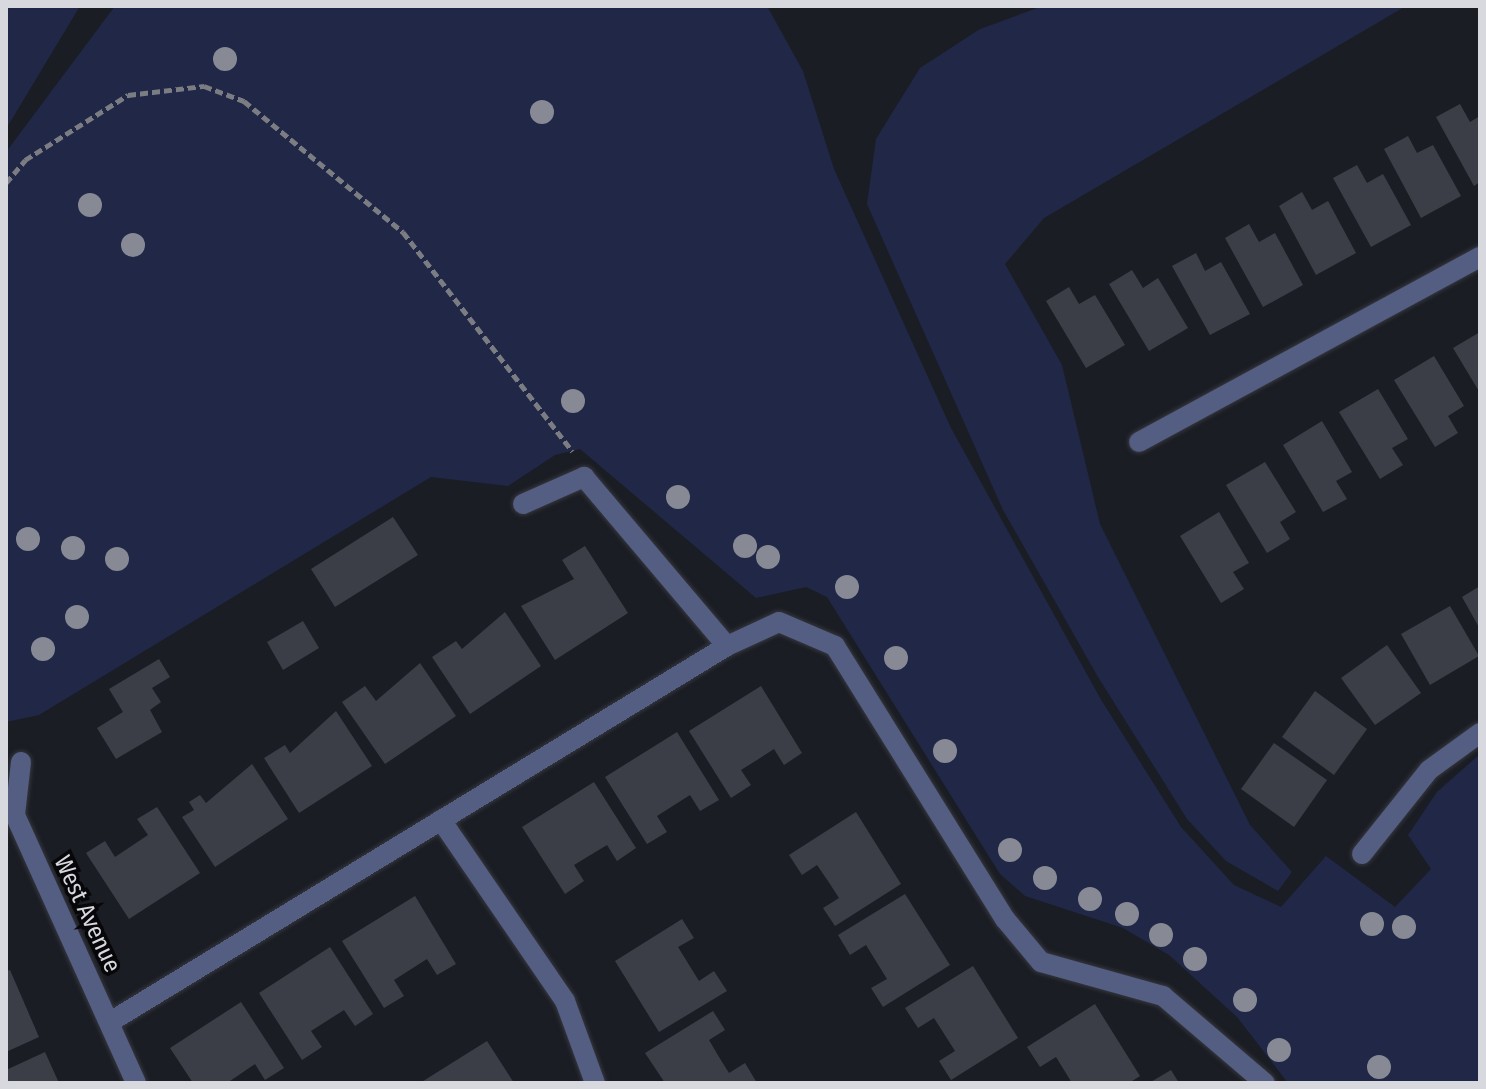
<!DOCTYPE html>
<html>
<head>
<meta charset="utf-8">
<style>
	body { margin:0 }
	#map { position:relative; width:1486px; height:1089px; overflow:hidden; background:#1b1d24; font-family:"Fira Sans Condensed",sans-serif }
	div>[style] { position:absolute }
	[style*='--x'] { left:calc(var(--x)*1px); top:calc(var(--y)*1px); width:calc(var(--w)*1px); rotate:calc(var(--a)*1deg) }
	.green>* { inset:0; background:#212746 }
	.building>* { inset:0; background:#3c3e47 }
	.path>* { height:5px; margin-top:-2.5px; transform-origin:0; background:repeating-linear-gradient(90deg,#7b7d83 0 8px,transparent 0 12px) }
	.roads { filter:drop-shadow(0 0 2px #35373e) drop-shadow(0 0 2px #35373e) }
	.street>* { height:20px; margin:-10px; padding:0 10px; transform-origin:10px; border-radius:10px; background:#545d82 }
	.trees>* { width:24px; height:24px; margin:-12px; border-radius:50%; background:#878a95 }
	span { translate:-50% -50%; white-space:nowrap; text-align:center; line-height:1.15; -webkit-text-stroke:7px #07070a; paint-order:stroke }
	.street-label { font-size:24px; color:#d7d9de }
	.frame { position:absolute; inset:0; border:8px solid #d7d9de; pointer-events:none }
</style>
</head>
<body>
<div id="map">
	<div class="green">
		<i style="clip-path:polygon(6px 6px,80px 6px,6px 129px)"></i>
		<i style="clip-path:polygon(115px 6px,767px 6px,803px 71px,834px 169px,951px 428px,1100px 698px,1181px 827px,1234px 885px,1281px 907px,1326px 856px,1395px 907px,1431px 869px,1408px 835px,1437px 792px,1480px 754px,1480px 1083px,1288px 1083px,1237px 1017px,1169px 955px,1123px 928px,1025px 896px,1000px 874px,827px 597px,806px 587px,756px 598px,580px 449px,555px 455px,508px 486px,431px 477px,39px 715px,6px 722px,6px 152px)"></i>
		<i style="clip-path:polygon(1043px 6px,1406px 6px,1044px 218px,1005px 264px,1062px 365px,1100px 524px,1250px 825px,1292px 872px,1278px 891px,1226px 861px,1187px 819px,1098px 677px,1003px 510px,867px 204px,876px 139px,920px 68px,980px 29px)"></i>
	</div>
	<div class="building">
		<i style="clip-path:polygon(1460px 104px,1470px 122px,1480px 116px,1480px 182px,1474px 186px,1436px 117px)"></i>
		<i style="clip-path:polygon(1408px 136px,1417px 153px,1433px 145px,1461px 196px,1421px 218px,1384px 149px)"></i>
		<i style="clip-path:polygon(1357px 165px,1367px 183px,1383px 174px,1411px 225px,1371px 247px,1333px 178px)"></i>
		<i style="clip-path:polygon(1302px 192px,1312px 210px,1328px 201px,1356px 253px,1316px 275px,1279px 206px)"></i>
		<i style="clip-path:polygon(1249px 224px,1259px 242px,1275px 233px,1303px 285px,1263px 307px,1225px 238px)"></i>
		<i style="clip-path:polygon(1196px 253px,1205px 271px,1221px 262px,1250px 314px,1210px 335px,1172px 266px)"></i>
		<i style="clip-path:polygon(1132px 270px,1143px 288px,1158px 278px,1188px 328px,1149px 351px,1109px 284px)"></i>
		<i style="clip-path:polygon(1069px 287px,1079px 304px,1095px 295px,1125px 345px,1086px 368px,1046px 301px)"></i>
		<i style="clip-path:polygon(1480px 332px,1480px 393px,1453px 348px)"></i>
		<i style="clip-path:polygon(1434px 356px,1464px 406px,1448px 416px,1458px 433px,1435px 447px,1394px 380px)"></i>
		<i style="clip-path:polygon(1378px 389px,1408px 439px,1392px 448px,1403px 465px,1380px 479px,1339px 412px)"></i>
		<i style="clip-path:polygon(1322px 421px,1352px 472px,1336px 481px,1347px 499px,1323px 512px,1283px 445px)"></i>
		<i style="clip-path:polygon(1265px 462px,1296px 512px,1280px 522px,1290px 539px,1267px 553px,1226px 485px)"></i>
		<i style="clip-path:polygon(1219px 512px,1249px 563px,1233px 572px,1244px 589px,1221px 603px,1180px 536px)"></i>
		<i style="clip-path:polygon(393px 517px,418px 555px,335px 607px,311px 569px)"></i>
		<i style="clip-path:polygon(585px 546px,628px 613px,555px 660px,521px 606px,574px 579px,562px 560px)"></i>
		<i style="clip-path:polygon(1480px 586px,1480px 629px,1462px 597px)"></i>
		<i style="clip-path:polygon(1450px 606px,1479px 656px,1430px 685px,1401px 634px)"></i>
		<i style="clip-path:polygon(505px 612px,541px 666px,470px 714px,432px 657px,456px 641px,462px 649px)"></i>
		<i style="clip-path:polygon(303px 621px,319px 648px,283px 670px,267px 642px)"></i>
		<i style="clip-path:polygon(1387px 645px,1421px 693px,1375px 725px,1341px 678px)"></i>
		<i style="clip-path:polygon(159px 659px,170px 677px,152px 688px,161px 702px,150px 710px,162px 732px,116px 759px,97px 728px,123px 712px,109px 689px)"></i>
		<i style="clip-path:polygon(420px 663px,456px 716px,385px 764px,342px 702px,365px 686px,376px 701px)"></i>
		<i style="clip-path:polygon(761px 686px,802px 753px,784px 765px,774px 749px,757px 760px,741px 770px,751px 785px,731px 798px,689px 731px)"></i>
		<i style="clip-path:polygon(1315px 691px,1367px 729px,1334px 775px,1282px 737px)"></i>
		<i style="clip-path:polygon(336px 711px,372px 766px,299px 813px,264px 758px,285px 745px,290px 753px)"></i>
		<i style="clip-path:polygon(677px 732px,719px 800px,700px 811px,690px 795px,657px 816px,667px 832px,647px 844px,605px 777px)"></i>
		<i style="clip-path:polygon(1274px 743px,1327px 780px,1294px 827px,1241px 789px)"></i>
		<i style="clip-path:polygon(252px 764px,288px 819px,215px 867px,182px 817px,194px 810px,189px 802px,200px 795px,206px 803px)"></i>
		<i style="clip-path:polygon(594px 782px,636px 848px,617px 861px,607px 845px,574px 865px,584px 881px,565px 894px,522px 827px)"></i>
		<i style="clip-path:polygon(157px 807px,200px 873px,129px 919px,86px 853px,105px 841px,115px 857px,148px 835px,137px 819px)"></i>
		<i style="clip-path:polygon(856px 812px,901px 884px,835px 926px,823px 908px,839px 898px,828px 881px,817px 865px,802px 875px,789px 855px)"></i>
		<i style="clip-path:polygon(905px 894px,950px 965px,883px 1007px,871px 988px,887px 979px,866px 945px,850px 955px,838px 935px)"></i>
		<i style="clip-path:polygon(415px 896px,456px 964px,437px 975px,427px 959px,394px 980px,404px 996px,384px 1008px,342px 941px)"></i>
		<i style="clip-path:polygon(682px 919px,694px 938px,678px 947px,699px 981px,714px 971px,727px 991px,659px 1032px,615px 961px)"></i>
		<i style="clip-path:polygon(330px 947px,373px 1014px,355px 1026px,344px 1010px,311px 1031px,322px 1047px,302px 1060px,259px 993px)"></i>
		<i style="clip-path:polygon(973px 966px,1018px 1038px,951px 1080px,939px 1061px,955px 1051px,934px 1018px,918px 1028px,905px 1008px)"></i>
		<i style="clip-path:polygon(10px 970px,39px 1037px,6px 1052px,6px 971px)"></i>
		<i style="clip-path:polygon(241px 1002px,284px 1068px,265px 1080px,255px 1064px,227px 1083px,193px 1083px,170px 1048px)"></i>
		<i style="clip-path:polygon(1095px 1004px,1140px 1076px,1129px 1083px,1072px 1083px,1056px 1057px,1040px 1067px,1027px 1047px)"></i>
		<i style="clip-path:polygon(713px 1011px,725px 1030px,709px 1040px,719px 1057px,729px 1073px,745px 1063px,757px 1083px,665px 1083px,645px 1053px)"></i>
		<i style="clip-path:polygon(487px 1041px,514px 1083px,420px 1083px)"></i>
		<i style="clip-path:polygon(45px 1052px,59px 1083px,6px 1083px,6px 1070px)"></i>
		<i style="clip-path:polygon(1171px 1070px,1179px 1083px,1149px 1083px)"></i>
	</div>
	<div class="path">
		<i style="--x:6;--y:183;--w:30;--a:-50"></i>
		<i style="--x:25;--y:160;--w:122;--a:-32.3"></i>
		<i style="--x:128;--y:95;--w:77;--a:-6.8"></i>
		<i style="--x:204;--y:86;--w:43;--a:20.6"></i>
		<i style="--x:244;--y:101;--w:206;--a:39.5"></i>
		<i style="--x:403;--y:232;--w:277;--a:52.3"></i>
	</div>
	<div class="roads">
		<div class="street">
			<i style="--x:1139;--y:442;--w:388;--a:-28.5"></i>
			<i style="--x:523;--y:504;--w:67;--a:-23.9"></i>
			<i style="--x:584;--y:477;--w:221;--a:49.8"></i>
			<i style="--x:21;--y:762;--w:53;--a:96.5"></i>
			<i style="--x:15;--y:815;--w:294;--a:65.7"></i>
			<i style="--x:441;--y:820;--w:219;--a:55.6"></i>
			<i style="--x:565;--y:1001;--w:87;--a:69.9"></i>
			<i style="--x:1362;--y:854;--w:107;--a:-51.4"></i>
			<i style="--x:1429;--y:770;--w:63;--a:-36"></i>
			<i style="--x:110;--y:1022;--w:723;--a:-31.36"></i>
			<i style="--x:727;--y:646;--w:57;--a:-24.8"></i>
			<i style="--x:779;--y:622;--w:61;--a:23.2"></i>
			<i style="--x:835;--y:646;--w:322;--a:58.1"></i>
			<i style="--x:1005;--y:919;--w:56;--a:50.1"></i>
			<i style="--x:1041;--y:962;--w:127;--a:15.6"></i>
			<i style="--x:1163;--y:996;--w:134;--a:40.5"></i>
		</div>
	</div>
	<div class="trees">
		<i style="left:225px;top:59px"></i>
		<i style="left:542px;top:112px"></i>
		<i style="left:90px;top:205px"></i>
		<i style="left:133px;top:245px"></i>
		<i style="left:573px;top:401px"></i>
		<i style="left:678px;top:497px"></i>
		<i style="left:28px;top:539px"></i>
		<i style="left:745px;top:546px"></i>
		<i style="left:73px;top:548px"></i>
		<i style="left:768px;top:557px"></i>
		<i style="left:117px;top:559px"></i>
		<i style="left:847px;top:587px"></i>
		<i style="left:77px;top:617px"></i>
		<i style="left:43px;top:649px"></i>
		<i style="left:896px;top:658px"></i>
		<i style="left:945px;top:751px"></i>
		<i style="left:1010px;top:850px"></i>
		<i style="left:1045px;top:878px"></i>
		<i style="left:1090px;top:899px"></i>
		<i style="left:1127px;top:914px"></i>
		<i style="left:1372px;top:924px"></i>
		<i style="left:1404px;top:927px"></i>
		<i style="left:1161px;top:935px"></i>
		<i style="left:1195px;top:959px"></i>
		<i style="left:1245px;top:1000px"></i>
		<i style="left:1279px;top:1050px"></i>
		<i style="left:1379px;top:1067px"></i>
	</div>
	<div class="street-label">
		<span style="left:87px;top:914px;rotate:65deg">West Avenue</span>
	</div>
	<div class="frame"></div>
</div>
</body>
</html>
